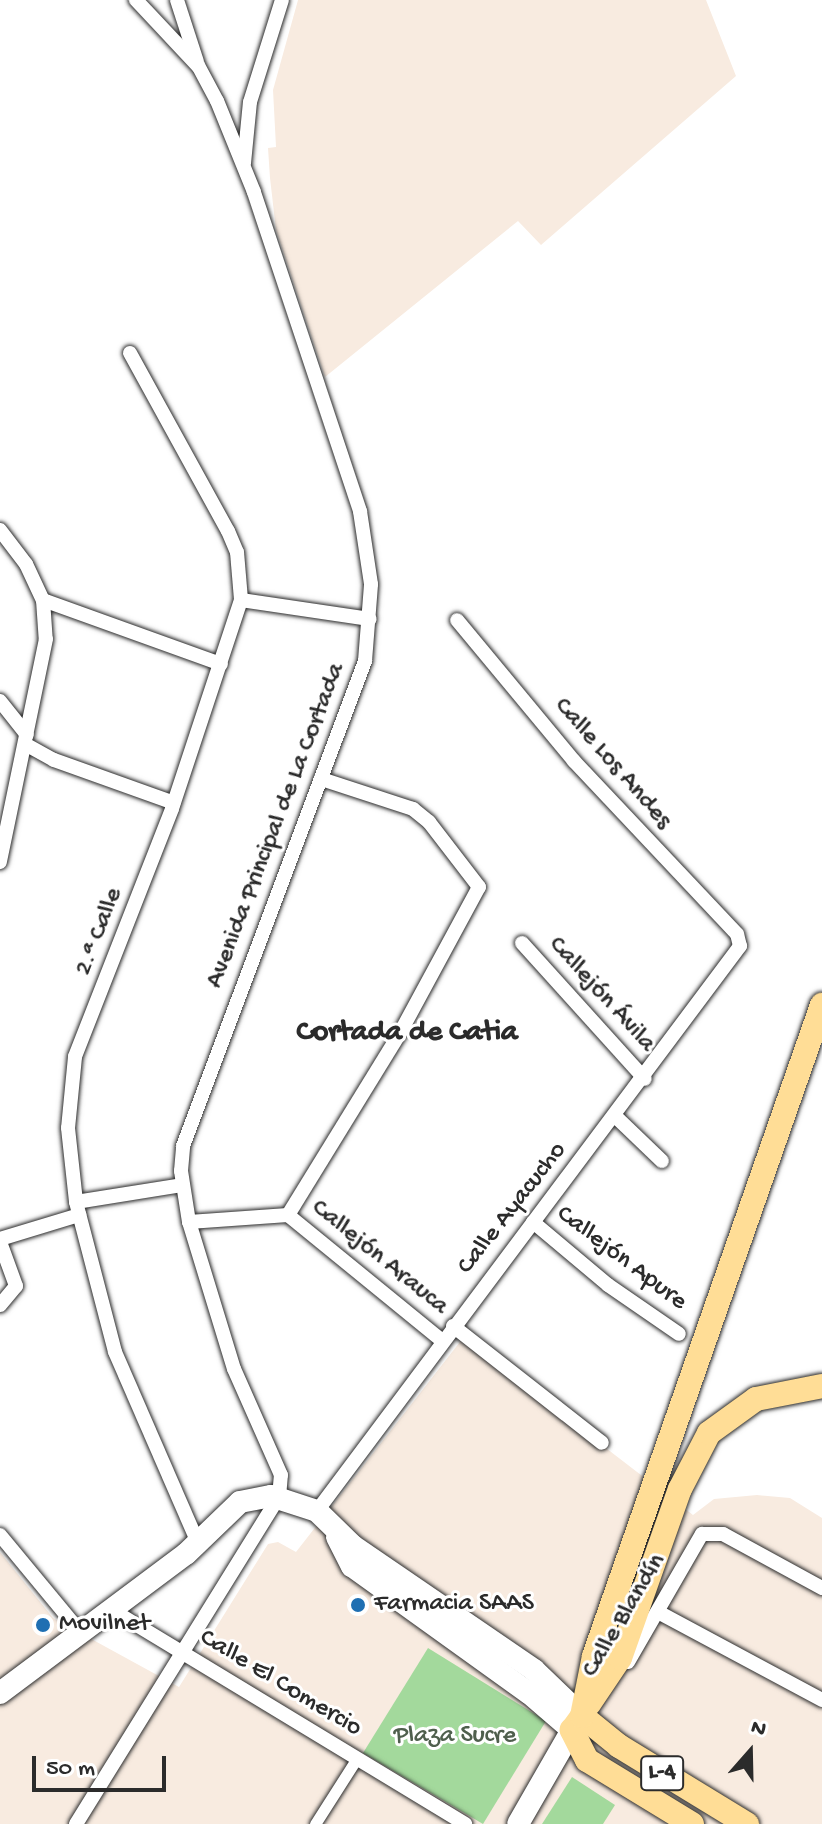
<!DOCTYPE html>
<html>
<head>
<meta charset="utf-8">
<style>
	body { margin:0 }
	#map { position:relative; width:822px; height:1824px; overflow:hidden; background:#fff; font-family:"Gochi Hand",sans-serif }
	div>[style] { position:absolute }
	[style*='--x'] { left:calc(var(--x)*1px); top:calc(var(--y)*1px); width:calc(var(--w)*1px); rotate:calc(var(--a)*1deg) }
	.built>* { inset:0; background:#f8ebe0 }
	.green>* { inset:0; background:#a3d99c }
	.roads { filter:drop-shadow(0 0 2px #2b2b2b) drop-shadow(0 0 2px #2b2b2b) }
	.pedestrian>* { height:11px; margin:-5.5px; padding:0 5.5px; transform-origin:5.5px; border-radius:5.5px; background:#fff }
	.minor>* { height:14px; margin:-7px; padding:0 7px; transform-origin:7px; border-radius:7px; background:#fff }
	.secondary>* { height:22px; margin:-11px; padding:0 11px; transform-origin:11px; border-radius:11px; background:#fff }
	.primary>* { height:24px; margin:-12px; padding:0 12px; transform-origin:12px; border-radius:12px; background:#ffdd96 }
	.trunk>* { height:24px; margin:-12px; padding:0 12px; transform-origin:12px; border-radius:12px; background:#ffdd96 }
	.dots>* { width:22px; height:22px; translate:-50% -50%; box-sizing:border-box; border:4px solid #fff; border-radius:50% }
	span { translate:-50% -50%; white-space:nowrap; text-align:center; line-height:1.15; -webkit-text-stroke:6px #fff; paint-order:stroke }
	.shield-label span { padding:2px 6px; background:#fff; border:2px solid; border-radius:6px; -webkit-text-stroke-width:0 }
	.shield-label { font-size:24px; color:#2b2b2b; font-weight:700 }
	.street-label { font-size:26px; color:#2b2b2b }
	.poi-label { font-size:26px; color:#2b2b2b }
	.left { translate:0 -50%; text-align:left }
	.park-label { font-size:26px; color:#4f5f4d }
	.quarter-label { font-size:30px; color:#2b2b2b; font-weight:700 }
	.north { position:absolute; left:710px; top:1712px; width:80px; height:80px; -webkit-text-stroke:6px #fff; paint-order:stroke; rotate:20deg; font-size:22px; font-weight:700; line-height:32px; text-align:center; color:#2b2b2b }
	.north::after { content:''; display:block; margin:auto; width:28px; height:36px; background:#2b2b2b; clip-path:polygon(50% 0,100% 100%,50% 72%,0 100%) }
	.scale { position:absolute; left:32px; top:1756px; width:134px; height:36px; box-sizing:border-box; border:4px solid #2b2b2b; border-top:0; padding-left:10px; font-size:24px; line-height:28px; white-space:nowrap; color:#2b2b2b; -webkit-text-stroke:6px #fff; paint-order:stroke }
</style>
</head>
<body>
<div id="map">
	<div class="built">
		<i style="clip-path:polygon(298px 0,706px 0,736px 76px,541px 245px,518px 221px,325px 377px,276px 230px,270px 178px,268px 148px,276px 147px,273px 90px)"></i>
		<i style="clip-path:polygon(463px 1338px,693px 1515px,714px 1499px,757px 1495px,790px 1498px,822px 1518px,822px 1824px,0 1824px,0 1552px,53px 1618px,179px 1687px,268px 1544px,278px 1542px,296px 1552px)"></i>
	</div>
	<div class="green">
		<i style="clip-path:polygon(428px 1648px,546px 1721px,483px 1824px,363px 1753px)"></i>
		<i style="clip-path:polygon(572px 1777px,615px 1805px,603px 1824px,542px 1824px)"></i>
	</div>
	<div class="roads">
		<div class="pedestrian">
			<i style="--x:315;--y:1824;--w:78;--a:-57.5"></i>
		</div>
		<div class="minor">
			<i style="--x:177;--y:0;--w:65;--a:72.1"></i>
			<i style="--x:244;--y:163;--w:61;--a:-84.4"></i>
			<i style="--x:250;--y:102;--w:107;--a:-72.6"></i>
			<i style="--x:130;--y:353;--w:203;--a:61.2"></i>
			<i style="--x:228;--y:531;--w:23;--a:67"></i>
			<i style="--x:237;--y:552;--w:48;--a:85.2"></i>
			<i style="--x:241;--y:600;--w:220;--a:108.3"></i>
			<i style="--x:172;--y:809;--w:266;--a:111.4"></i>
			<i style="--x:75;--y:1057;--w:71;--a:95.6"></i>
			<i style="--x:68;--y:1128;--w:74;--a:83.8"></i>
			<i style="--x:76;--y:1202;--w:155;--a:75.4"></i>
			<i style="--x:115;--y:1352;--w:208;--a:66.5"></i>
			<i style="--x:0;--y:530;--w:43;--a:52.6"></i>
			<i style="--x:26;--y:564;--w:40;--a:65"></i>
			<i style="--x:43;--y:600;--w:39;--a:86"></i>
			<i style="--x:46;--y:639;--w:228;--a:101.7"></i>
			<i style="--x:43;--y:600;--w:189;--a:19.8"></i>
			<i style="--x:241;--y:600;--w:130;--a:8.4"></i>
			<i style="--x:0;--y:701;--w:43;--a:51.5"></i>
			<i style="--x:25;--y:744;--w:33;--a:29"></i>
			<i style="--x:54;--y:760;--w:127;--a:19.7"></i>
			<i style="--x:522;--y:943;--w:183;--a:47.9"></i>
			<i style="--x:615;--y:1116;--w:65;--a:43.8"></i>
			<i style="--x:76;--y:1202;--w:107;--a:-9.1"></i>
			<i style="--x:288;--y:1215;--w:214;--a:-58.4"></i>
			<i style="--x:400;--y:1033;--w:166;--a:-61.6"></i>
			<i style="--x:479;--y:887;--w:82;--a:-127.6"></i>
			<i style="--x:429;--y:822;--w:21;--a:-141"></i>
			<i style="--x:413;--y:809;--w:97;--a:-161.9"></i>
			<i style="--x:189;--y:1222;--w:99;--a:-4"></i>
			<i style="--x:288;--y:1215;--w:198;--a:39.2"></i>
			<i style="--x:533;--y:1222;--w:98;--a:40"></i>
			<i style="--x:608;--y:1285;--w:86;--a:34.6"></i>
			<i style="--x:0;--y:1239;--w:83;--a:-16.9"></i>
			<i style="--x:0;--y:1242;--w:47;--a:70"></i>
			<i style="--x:16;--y:1286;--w:25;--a:130"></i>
			<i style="--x:453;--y:1326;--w:189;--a:38.1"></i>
			<i style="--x:317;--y:1511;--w:706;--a:-53.18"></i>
			<i style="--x:740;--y:946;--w:12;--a:-104"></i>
			<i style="--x:737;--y:934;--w:238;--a:-133.3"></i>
			<i style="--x:574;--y:761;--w:183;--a:-129.7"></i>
			<i style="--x:0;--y:1535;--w:127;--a:50.4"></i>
			<i style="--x:112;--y:1610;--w:413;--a:31.2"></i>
			<i style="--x:658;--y:1612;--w:186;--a:28.2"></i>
			<i style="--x:628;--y:1662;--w:148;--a:-60"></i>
			<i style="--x:702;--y:1534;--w:21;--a:0"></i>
			<i style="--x:723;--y:1534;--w:113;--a:28.6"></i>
			<i style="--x:76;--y:1824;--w:385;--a:-58.2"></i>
			<i style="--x:279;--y:1497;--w:22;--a:-85"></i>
			<i style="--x:281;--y:1475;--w:116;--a:-113.9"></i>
			<i style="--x:234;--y:1369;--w:154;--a:-107"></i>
			<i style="--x:189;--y:1222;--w:52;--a:-98.9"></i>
			<i style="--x:181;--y:1171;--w:25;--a:-85"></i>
			<i style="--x:183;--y:1146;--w:518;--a:-69.43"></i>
			<i style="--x:365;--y:661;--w:77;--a:-85.5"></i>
			<i style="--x:371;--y:584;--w:74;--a:-98.6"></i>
			<i style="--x:360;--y:511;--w:336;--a:-108.4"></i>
			<i style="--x:254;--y:192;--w:98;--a:-112.1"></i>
			<i style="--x:217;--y:101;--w:40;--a:-118"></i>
			<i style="--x:198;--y:66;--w:91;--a:-133.2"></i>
		</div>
		<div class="secondary">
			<i style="--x:337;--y:1537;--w:33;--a:63"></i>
			<i style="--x:352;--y:1566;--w:218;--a:35.7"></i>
			<i style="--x:529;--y:1693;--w:57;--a:40.7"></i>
			<i style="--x:572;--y:1730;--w:108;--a:119.9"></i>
			<i style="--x:0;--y:1693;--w:232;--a:-36.8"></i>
			<i style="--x:186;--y:1554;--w:75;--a:-43.9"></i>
			<i style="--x:240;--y:1502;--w:32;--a:-11"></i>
			<i style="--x:271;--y:1496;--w:48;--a:18.1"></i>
			<i style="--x:317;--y:1511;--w:50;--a:44.2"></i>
			<i style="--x:353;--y:1546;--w:219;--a:34.4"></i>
			<i style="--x:534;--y:1670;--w:66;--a:43.8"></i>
		</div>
		<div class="primary">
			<i style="--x:692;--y:1824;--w:123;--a:-148.6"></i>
			<i style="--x:587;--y:1760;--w:34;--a:-117"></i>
			<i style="--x:572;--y:1730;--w:17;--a:-54"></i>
			<i style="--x:582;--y:1716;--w:48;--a:39"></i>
			<i style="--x:619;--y:1746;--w:150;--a:31.4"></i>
		</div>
		<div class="trunk">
			<i style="--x:589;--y:1704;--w:55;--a:-56"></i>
			<i style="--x:620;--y:1658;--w:179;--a:-70.5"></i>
			<i style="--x:680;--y:1489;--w:63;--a:-62.6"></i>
			<i style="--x:709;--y:1433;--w:58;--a:-35.9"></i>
			<i style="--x:756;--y:1399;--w:67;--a:-11.1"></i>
			<i style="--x:582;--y:1716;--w:61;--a:-78.7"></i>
			<i style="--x:594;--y:1656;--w:690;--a:-70.7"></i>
		</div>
	</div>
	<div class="dots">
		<i style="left:358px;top:1605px;background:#1f6fb2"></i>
		<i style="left:43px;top:1625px;background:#1f6fb2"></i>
	</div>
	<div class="shield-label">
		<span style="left:662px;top:1773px">L-4</span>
	</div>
	<div class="street-label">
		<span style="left:612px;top:764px;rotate:49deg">Calle Los Andes</span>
		<span style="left:277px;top:826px;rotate:-69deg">Avenida Principal de La Cortada</span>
		<span style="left:100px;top:932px;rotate:-69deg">2.ª Calle</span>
		<span style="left:601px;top:995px;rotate:48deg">Callejón Ávila</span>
		<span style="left:513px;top:1209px;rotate:-52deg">Calle Ayacucho</span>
		<span style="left:379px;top:1258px;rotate:39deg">Callejón Arauca</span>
		<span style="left:621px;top:1259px;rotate:37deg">Callejón Apure</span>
		<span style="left:625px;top:1616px;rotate:-59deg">Calle Blandín</span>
		<span style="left:280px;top:1684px;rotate:31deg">Calle El Comercio</span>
	</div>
	<div class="poi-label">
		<span class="left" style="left:374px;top:1605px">Farmacia SAAS</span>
		<span class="left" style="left:59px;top:1625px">Movilnet</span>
	</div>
	<div class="park-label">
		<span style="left:455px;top:1737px">Plaza Sucre</span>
	</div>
	<div class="quarter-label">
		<span style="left:407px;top:1034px">Cortada de Catia</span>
	</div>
	<div class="north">N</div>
	<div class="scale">50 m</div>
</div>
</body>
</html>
